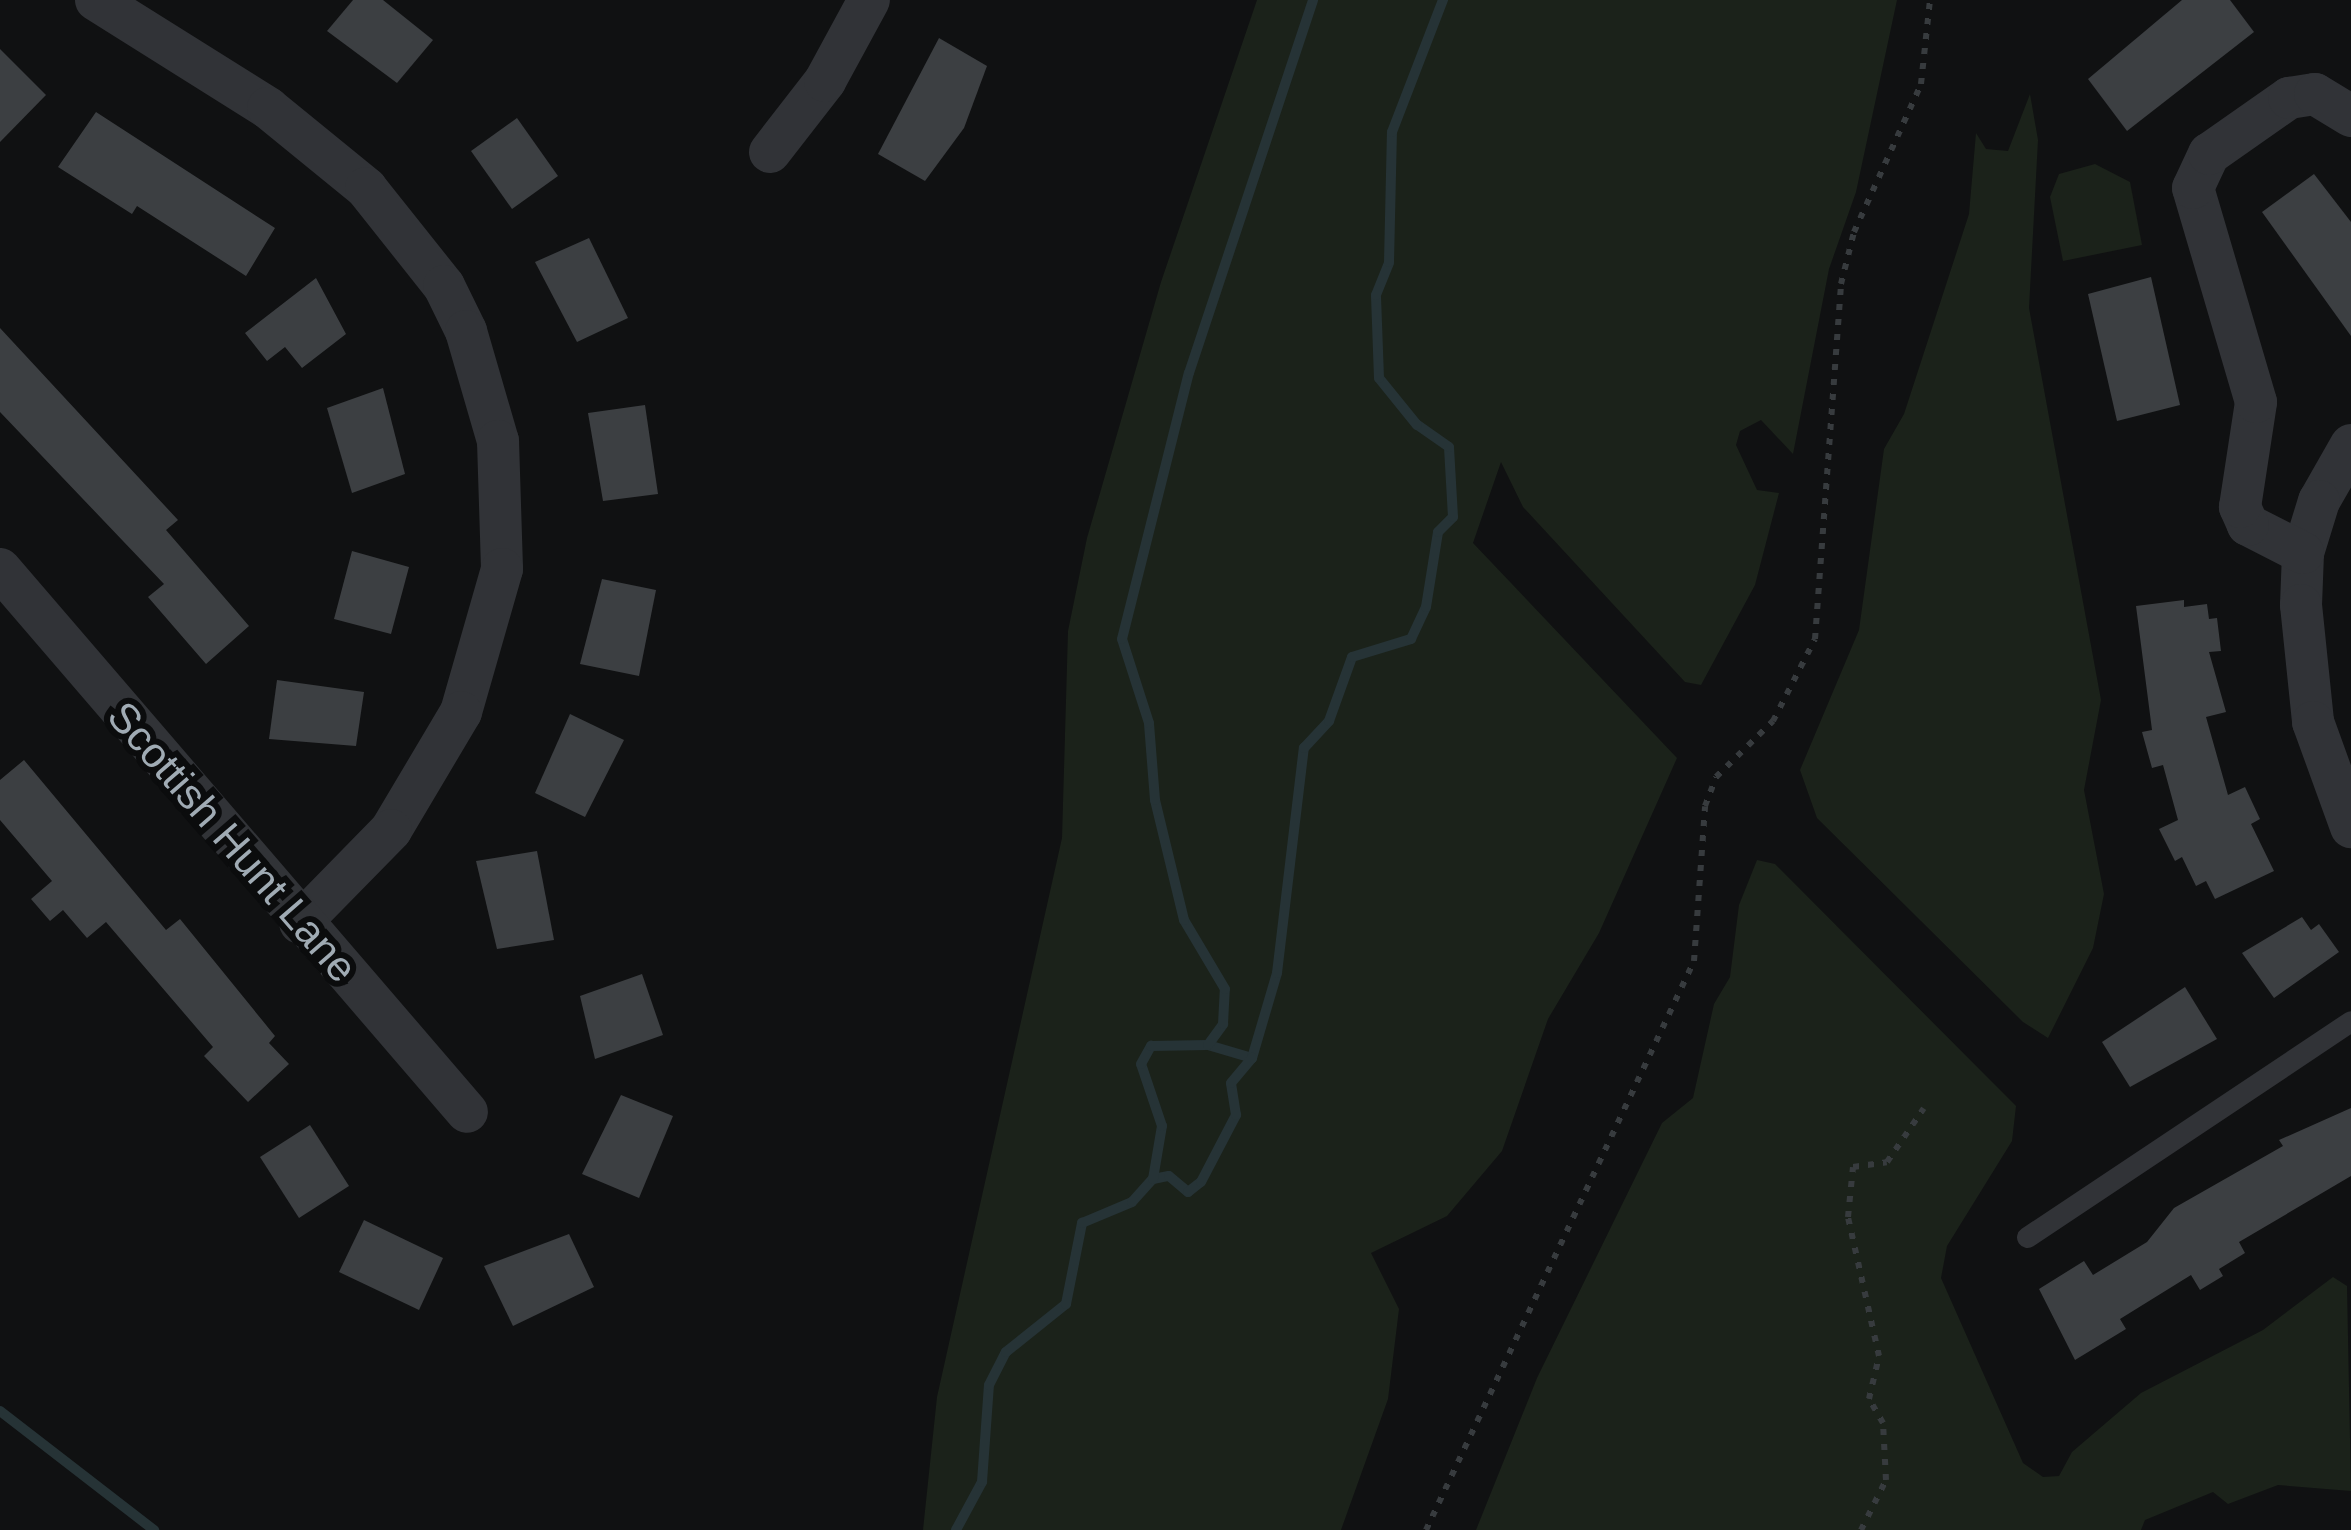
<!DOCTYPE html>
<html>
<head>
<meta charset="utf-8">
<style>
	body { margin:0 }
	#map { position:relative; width:2351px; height:1530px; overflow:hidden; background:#101112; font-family:Arial,sans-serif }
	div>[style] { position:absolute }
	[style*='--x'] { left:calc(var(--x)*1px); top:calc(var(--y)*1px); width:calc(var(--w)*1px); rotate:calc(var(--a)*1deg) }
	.green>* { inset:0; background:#1b221a }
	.stream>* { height:10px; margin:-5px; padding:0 5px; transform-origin:5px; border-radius:5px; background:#263336 }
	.building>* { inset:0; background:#3c3f42 }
	.path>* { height:6px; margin-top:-3px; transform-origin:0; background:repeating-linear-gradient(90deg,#373b3e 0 6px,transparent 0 15px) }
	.service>* { height:21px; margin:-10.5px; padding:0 10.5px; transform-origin:10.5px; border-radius:10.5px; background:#313337 }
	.minor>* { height:42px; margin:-21px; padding:0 21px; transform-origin:21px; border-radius:21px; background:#313337 }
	span { translate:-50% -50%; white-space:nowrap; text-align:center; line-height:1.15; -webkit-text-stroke:12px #0b0c0d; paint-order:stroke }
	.street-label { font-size:42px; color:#a0abb4 }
</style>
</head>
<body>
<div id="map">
	<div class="green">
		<i style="clip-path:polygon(1257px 0,1897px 0,1856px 192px,1829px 269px,1793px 454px,1761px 420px,1740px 431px,1736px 445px,1757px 490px,1779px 493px,1755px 585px,1701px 685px,1685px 682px,1523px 507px,1501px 462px,1473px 543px,1677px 758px,1599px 933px,1548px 1019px,1502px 1151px,1447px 1216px,1371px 1253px,1399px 1309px,1388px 1399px,1341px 1530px,923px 1530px,937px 1397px,1062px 838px,1068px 631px,1087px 538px,1161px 282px)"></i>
		<i style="clip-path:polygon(2030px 94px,2038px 140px,2029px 308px,2101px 700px,2084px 790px,2104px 894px,2093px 948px,2048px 1038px,2023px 1022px,1817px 818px,1800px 770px,1859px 630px,1884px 449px,1904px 414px,1969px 214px,1976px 133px,1986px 149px,2008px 151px)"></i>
		<i style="clip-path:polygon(2095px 164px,2130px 182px,2142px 245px,2063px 261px,2050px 197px,2059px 174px)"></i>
		<i style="clip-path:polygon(1757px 860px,1775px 864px,2016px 1106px,2012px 1141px,1947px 1246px,1941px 1278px,2023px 1463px,2043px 1477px,2059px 1476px,2072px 1452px,2141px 1393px,2263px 1330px,2333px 1277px,2347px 1286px,2351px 1491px,2278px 1485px,2228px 1504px,2213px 1492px,2145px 1520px,2141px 1530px,1476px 1530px,1537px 1378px,1662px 1123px,1693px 1098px,1714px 1004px,1730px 977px,1739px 905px)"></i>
	</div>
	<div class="stream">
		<i style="--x:1208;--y:1045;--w:46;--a:16.5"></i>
		<i style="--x:1252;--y:1058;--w:89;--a:-73.6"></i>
		<i style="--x:1277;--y:973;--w:227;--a:-83.2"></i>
		<i style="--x:1304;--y:748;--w:37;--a:-47"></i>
		<i style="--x:1329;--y:721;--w:68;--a:-70.2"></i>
		<i style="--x:1352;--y:657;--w:62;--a:-17"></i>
		<i style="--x:1411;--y:639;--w:35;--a:-65"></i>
		<i style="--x:1426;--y:607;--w:76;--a:-80.9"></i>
		<i style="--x:1438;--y:532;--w:21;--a:-45"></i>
		<i style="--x:1453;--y:517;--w:70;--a:-93.3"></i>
		<i style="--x:1449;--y:447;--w:39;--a:-145"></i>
		<i style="--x:1417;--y:425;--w:60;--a:-129"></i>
		<i style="--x:1379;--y:378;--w:83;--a:-92.1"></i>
		<i style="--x:1376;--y:295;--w:35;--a:-68"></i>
		<i style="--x:1389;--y:262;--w:130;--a:-88.7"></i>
		<i style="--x:1392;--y:132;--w:142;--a:-68.9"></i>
		<i style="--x:1153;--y:1179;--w:16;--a:-11"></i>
		<i style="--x:1169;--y:1176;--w:25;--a:40"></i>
		<i style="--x:1188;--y:1192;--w:16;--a:-38"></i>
		<i style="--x:1201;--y:1182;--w:76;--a:-62.4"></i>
		<i style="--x:1236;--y:1115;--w:32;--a:-99"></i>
		<i style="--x:1231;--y:1083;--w:33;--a:-50"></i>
		<i style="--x:0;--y:1411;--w:195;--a:37.7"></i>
		<i style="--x:956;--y:1530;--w:55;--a:-61.6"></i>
		<i style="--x:982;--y:1482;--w:97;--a:-85.9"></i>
		<i style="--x:989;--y:1385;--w:37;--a:-63"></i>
		<i style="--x:1006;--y:1352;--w:77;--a:-38.7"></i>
		<i style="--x:1066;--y:1304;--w:83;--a:-78.8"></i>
		<i style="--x:1082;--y:1223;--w:54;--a:-22.8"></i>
		<i style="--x:1132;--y:1202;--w:31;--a:-48"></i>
		<i style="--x:1153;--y:1179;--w:54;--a:-80.4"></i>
		<i style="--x:1162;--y:1126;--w:65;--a:-108.7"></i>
		<i style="--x:1141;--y:1064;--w:21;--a:-61"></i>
		<i style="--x:1151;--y:1046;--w:57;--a:-1"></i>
		<i style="--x:1208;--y:1045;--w:26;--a:-54"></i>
		<i style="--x:1223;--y:1024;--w:35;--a:-87"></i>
		<i style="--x:1225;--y:989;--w:80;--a:-120.7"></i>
		<i style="--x:1184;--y:920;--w:123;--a:-103.6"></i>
		<i style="--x:1155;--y:800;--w:77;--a:-94.5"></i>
		<i style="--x:1149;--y:723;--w:88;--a:-107.8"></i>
		<i style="--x:1122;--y:639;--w:274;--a:-75.9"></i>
		<i style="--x:1189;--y:373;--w:393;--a:-71.6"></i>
	</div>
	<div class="building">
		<i style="clip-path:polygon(353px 0,383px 0,433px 40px,397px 83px,327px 31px)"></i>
		<i style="clip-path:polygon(2182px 0,2230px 0,2254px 32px,2127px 131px,2088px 79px)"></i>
		<i style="clip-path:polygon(939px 38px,987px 66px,964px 128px,925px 181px,878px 154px)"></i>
		<i style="clip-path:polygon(0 49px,46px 95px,0 142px)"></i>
		<i style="clip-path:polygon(96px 112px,275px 228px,246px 276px,137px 206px,132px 214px,58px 167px)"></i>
		<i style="clip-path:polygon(517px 118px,558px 176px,512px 209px,471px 151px)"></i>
		<i style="clip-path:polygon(2314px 174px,2351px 222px,2351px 336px,2262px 212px)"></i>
		<i style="clip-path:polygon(589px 238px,628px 318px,577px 342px,535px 262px)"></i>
		<i style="clip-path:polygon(2151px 277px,2180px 405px,2117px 421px,2088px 294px)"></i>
		<i style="clip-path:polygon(316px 278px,346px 334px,302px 368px,285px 347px,267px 361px,245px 333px)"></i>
		<i style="clip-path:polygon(0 328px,178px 520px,166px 530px,249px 626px,206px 664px,148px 597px,164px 584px,0 412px)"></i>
		<i style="clip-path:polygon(383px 388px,405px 474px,352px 493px,327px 408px)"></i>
		<i style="clip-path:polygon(645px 405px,658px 494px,603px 501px,588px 413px)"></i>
		<i style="clip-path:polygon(352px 551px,409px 567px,391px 634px,334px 619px)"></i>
		<i style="clip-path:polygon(602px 579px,656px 590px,639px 676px,580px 664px)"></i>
		<i style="clip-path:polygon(2184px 600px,2184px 607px,2207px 604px,2209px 619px,2217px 618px,2221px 651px,2209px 652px,2226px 712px,2206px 717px,2228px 795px,2245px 787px,2260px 819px,2251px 824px,2274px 871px,2215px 899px,2206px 881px,2196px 886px,2182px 857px,2175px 861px,2159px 829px,2178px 820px,2163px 765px,2152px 768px,2142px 732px,2152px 730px,2136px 606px)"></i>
		<i style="clip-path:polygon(277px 680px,364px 692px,356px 746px,269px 739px)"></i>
		<i style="clip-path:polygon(570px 714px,624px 740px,585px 817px,535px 793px)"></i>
		<i style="clip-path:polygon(24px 760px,166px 930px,180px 919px,275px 1036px,269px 1043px,289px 1064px,248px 1102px,204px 1056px,213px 1047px,106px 922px,87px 938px,63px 910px,50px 921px,31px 899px,52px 881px,0 820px,0 780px)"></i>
		<i style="clip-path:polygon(537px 851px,554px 940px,497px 949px,476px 861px)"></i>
		<i style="clip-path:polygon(2302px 917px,2311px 930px,2319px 924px,2339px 952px,2274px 998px,2242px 953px)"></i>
		<i style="clip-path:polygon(642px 974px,663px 1035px,595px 1059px,580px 996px)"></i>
		<i style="clip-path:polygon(2185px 987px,2217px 1039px,2130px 1087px,2102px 1042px)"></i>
		<i style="clip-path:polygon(621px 1095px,673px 1116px,639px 1198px,582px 1174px)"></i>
		<i style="clip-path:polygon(2351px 1108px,2351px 1176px,2239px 1242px,2245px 1253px,2219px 1269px,2223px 1276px,2200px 1290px,2191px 1275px,2120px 1319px,2126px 1329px,2075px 1360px,2039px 1289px,2084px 1261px,2093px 1275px,2147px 1242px,2174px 1208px,2283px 1146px,2279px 1140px)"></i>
		<i style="clip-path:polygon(310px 1125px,349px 1186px,299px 1218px,260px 1157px)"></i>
		<i style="clip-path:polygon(364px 1220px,443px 1258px,419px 1310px,339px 1272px)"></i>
		<i style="clip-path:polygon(569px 1234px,594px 1287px,513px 1326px,484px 1266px)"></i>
	</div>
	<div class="path">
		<i style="--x:1426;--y:1530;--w:629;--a:-64.78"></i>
		<i style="--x:1694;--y:961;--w:155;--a:-85.9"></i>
		<i style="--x:1705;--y:806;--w:31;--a:-69"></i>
		<i style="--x:1716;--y:777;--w:80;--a:-44.5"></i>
		<i style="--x:1773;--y:721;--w:92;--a:-62.9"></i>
		<i style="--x:1815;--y:639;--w:356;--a:-85.8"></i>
		<i style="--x:1841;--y:284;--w:54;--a:-76"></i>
		<i style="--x:1854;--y:232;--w:162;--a:-65.6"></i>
		<i style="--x:1921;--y:84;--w:84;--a:-83.9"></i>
		<i style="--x:1861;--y:1530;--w:56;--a:-63.4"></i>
		<i style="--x:1886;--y:1480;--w:57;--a:-93"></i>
		<i style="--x:1883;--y:1423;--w:28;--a:-120"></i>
		<i style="--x:1869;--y:1399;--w:44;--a:-76.9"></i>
		<i style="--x:1879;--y:1356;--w:142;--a:-102.6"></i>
		<i style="--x:1848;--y:1217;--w:50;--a:-84.3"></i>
		<i style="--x:1853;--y:1167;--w:34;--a:-8"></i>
		<i style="--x:1887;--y:1162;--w:65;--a:-55.6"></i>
	</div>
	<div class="service">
		<i style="--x:2027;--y:1237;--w:389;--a:-33.7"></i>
	</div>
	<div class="minor">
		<i style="--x:96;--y:0;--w:203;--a:32.1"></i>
		<i style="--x:268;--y:108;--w:127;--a:39.2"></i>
		<i style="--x:366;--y:188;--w:125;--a:51.5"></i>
		<i style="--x:444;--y:286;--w:50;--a:63.9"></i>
		<i style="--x:466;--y:331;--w:115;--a:73.8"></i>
		<i style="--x:498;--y:441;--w:128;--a:88.2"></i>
		<i style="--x:502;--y:569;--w:149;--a:106"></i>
		<i style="--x:461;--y:712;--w:137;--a:120.7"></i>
		<i style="--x:391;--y:830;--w:130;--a:134.4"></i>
		<i style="--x:770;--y:152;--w:90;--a:-52.2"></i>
		<i style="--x:825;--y:81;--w:92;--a:-61.5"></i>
		<i style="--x:2351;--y:445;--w:64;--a:119.7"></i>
		<i style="--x:2319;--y:501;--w:54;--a:107.1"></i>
		<i style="--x:2303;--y:553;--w:52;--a:92.2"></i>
		<i style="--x:2301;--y:605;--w:118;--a:84.1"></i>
		<i style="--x:2313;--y:722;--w:112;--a:70.1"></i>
		<i style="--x:2303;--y:553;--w:62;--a:-153"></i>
		<i style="--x:2248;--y:525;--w:20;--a:-114"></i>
		<i style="--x:2240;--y:507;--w:106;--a:-81.3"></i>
		<i style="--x:2256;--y:402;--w:223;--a:-106.4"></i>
		<i style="--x:2193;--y:188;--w:38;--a:-65"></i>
		<i style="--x:2209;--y:154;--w:98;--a:-35"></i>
		<i style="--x:2289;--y:98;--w:26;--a:-9"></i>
		<i style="--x:2315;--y:94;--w:42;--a:31.4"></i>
		<i style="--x:0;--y:569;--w:716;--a:49.3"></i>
	</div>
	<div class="street-label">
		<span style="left:232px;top:842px;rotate:49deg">Scottish Hunt Lane</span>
	</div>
</div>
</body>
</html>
